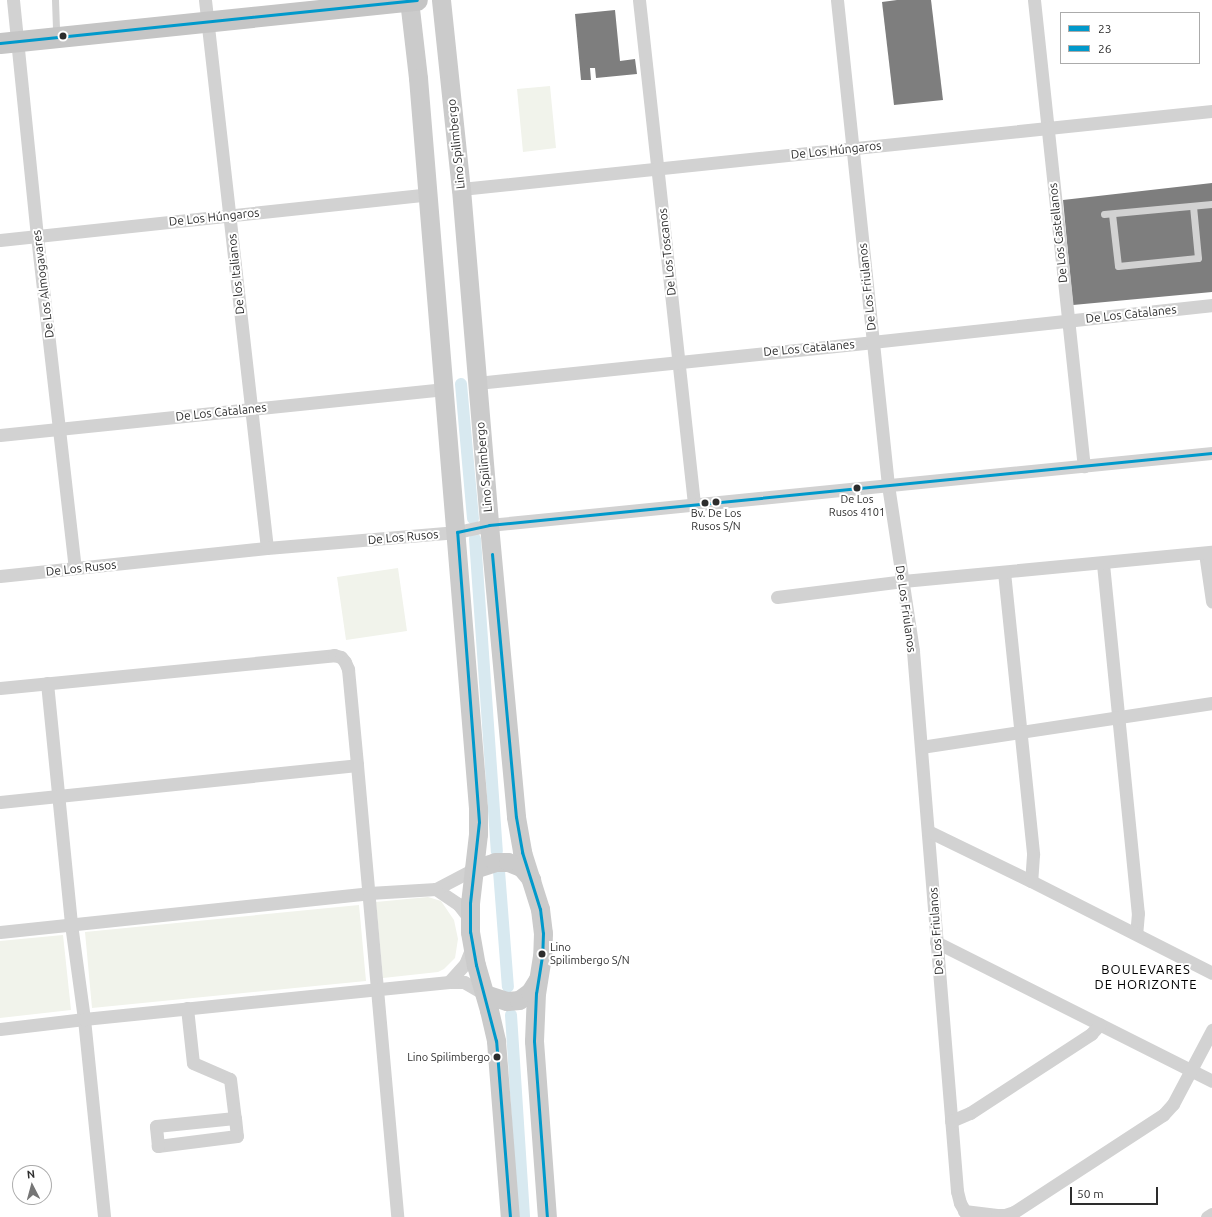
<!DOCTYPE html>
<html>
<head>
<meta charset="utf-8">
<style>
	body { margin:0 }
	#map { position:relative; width:1212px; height:1217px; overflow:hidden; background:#fff; font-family:Ubuntu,sans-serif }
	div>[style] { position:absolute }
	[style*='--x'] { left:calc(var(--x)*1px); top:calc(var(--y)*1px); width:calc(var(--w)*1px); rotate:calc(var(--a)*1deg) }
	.green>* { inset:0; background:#f1f3eb }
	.canal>* { height:12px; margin:-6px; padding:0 6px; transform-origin:6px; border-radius:6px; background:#d8e9f0 }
	.building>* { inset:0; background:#7e7e7e }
	.lane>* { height:7px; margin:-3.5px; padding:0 3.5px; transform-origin:3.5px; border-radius:3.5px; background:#d2d2d2 }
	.street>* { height:13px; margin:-6.5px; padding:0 6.5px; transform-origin:6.5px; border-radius:6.5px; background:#d2d2d2 }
	.secondary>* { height:19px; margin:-9.5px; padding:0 9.5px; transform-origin:9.5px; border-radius:9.5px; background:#cbcbcb }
	.primary>* { height:21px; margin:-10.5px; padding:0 10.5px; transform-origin:10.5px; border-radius:10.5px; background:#c5c5c5 }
	.bus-1>* { height:3px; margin:-1.5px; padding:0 1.5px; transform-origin:1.5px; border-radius:1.5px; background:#0099cb }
	.bus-2>* { height:3px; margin:-1.5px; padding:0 1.5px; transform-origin:1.5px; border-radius:1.5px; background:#0099cb }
	.dots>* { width:11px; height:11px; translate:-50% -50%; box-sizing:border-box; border:2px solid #fff; border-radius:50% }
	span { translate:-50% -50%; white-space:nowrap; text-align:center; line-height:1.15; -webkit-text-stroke:4px #fff; paint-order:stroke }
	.bus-label { font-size:11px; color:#2d2d2d }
	.left { translate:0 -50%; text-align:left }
	.right { translate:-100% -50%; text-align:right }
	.street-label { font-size:12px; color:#2d2d2d }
	.neighbourhood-label { font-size:13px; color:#000; letter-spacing:1px }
	.legend { position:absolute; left:1060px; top:12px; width:140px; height:52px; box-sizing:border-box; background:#fff; border:1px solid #ababab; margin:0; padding:5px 7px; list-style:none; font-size:12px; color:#2d2d2d }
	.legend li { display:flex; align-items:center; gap:8px; height:20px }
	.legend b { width:20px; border:1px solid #ababab }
	.north { position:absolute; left:12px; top:1165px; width:40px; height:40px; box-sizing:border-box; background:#fff; border:1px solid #ababab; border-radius:50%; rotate:354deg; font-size:11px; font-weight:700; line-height:16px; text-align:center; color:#2d2d2d }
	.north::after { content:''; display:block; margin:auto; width:14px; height:18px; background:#767676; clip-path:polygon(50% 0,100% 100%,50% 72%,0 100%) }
	.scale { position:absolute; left:1070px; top:1187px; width:88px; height:18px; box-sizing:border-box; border:2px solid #2d2d2d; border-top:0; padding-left:5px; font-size:12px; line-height:14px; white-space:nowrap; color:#2d2d2d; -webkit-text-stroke:3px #fff; paint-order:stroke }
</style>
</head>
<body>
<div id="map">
	<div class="green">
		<i style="clip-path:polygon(550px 86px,556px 148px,523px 152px,517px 89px)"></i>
		<i style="clip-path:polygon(398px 568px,407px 631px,346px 640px,337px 577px)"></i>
		<i style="clip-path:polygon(428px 897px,441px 901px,454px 920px,458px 939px,455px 958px,444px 969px,438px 972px,383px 978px,376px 902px)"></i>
		<i style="clip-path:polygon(359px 905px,366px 981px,92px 1008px,85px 932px)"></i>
		<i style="clip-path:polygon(63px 935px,71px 1010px,0 1018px,0 941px)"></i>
	</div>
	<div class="canal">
		<i style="--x:461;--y:384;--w:135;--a:84.9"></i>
		<i style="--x:475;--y:539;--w:313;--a:86"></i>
		<i style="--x:499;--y:871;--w:116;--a:85.6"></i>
		<i style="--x:511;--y:1015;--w:202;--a:86.3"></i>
	</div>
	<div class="building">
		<i style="clip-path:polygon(897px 0,931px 0,943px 100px,894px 105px,882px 2px)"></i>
		<i style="clip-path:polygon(615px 10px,620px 61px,635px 59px,637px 74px,596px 78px,595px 68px,590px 68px,591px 80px,581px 80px,575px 14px)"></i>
		<i style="clip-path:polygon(1212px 183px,1212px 292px,1073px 305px,1063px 200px)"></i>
	</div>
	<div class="lane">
		<i style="--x:55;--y:0;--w:36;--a:88"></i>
		<i style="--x:1104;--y:214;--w:108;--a:-5.3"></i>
		<i style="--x:1112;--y:214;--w:52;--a:83.4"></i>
		<i style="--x:1118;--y:266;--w:80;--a:-5.7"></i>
		<i style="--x:1198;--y:258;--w:52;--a:-95.5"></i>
	</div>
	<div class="street">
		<i style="--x:13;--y:0;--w:237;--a:84.2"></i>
		<i style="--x:37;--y:236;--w:334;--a:83.5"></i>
		<i style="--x:205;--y:0;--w:551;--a:83.55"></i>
		<i style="--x:639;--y:0;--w:507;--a:83.77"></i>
		<i style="--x:837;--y:0;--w:488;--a:84"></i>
		<i style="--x:888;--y:485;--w:168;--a:81.4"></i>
		<i style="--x:913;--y:651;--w:542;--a:85.34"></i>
		<i style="--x:957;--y:1191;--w:12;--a:76"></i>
		<i style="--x:960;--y:1203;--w:16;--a:60"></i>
		<i style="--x:1034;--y:0;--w:469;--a:83.9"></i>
		<i style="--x:461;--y:189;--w:755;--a:-5.93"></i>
		<i style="--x:0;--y:240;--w:429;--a:-6.1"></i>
		<i style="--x:477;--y:383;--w:397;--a:-5.9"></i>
		<i style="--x:872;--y:342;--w:342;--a:-6.2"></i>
		<i style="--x:0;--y:435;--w:445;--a:-5.9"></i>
		<i style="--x:1205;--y:553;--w:49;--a:81.7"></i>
		<i style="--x:1103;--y:564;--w:351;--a:84.3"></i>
		<i style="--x:1138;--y:913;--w:21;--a:95"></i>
		<i style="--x:1004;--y:572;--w:284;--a:84.1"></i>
		<i style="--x:1033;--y:855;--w:26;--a:94"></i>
		<i style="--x:0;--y:576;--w:268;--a:-6"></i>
		<i style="--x:267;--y:548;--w:191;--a:-4.8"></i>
		<i style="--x:457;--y:532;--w:33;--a:-12"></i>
		<i style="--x:489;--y:525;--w:727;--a:-5.69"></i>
		<i style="--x:777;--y:597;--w:127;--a:-7.2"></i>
		<i style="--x:903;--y:581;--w:310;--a:-5.4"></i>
		<i style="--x:47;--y:683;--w:242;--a:84.3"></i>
		<i style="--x:71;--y:924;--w:96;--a:82.2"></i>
		<i style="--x:84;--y:1019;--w:199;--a:84.2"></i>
		<i style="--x:0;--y:688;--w:336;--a:-5.6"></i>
		<i style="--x:334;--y:655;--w:7;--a:16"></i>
		<i style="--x:341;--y:657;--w:6;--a:51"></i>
		<i style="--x:345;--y:662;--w:8;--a:67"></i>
		<i style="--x:348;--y:669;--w:96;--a:84.6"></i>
		<i style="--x:357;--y:765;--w:454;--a:84.9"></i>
		<i style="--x:921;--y:747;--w:294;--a:-8.6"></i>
		<i style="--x:0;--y:802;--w:359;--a:-5.9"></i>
		<i style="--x:928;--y:831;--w:114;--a:25.9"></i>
		<i style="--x:1031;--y:881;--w:203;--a:26.9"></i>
		<i style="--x:469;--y:918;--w:18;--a:-128"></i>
		<i style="--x:458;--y:904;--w:27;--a:-146"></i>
		<i style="--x:436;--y:889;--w:43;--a:-27.8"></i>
		<i style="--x:0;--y:932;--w:371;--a:-6"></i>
		<i style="--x:369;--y:893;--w:67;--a:-3.4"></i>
		<i style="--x:936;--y:942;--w:309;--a:26.7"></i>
		<i style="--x:472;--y:947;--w:18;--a:112"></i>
		<i style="--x:465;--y:964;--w:24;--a:132"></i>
		<i style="--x:449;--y:982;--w:15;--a:0"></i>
		<i style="--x:464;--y:982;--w:24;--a:30"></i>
		<i style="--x:187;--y:1008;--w:55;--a:83.8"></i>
		<i style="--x:193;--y:1063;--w:40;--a:23.4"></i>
		<i style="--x:230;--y:1079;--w:39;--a:83"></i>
		<i style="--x:235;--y:1118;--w:18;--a:84"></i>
		<i style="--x:237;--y:1136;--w:80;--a:172.8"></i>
		<i style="--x:158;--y:1146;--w:20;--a:-96"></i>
		<i style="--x:156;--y:1126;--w:79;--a:-5.8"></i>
		<i style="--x:0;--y:1029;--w:85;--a:-6.8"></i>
		<i style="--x:84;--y:1019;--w:367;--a:-5.8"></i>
		<i style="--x:951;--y:1121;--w:21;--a:-23"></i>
		<i style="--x:970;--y:1113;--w:145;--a:-33.1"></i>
		<i style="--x:1091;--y:1034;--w:13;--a:-48"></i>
		<i style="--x:964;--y:1211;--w:33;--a:7"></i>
		<i style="--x:997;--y:1215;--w:8;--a:0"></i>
		<i style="--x:1005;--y:1215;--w:9;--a:-18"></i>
		<i style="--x:1014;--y:1212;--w:178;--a:-33.1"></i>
		<i style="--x:1163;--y:1115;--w:15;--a:-48"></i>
		<i style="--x:1173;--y:1104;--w:84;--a:-62.2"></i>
		<i style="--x:1207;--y:1217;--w:6;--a:-31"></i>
	</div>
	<div class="secondary">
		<i style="--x:409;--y:0;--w:79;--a:83.4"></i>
		<i style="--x:418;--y:78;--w:732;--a:85.3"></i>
		<i style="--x:478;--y:808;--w:26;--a:90"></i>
		<i style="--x:478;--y:834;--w:69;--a:96.6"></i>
		<i style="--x:470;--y:903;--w:29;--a:90"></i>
		<i style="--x:470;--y:932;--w:34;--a:80"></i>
		<i style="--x:476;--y:965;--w:47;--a:73.9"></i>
		<i style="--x:489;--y:1010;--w:32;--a:77"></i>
		<i style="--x:496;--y:1041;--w:177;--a:85.5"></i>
		<i style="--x:441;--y:0;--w:190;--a:84"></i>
		<i style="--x:461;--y:189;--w:337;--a:85.2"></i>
		<i style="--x:489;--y:525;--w:293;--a:84.7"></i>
		<i style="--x:516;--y:817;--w:36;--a:80"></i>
		<i style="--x:522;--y:852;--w:60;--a:72.5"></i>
		<i style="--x:540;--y:909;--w:24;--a:83"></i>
		<i style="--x:543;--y:933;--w:23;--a:92"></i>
		<i style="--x:542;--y:956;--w:37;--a:99"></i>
		<i style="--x:536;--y:993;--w:48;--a:92.4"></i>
		<i style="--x:534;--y:1041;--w:176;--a:85.8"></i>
		<i style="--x:474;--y:869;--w:22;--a:-18"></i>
		<i style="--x:495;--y:862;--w:13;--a:0"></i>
		<i style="--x:508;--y:862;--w:14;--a:21"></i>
		<i style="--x:521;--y:867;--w:16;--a:50"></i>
		<i style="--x:485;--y:994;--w:23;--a:18"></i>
		<i style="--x:507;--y:1001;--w:12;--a:-5"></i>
		<i style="--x:519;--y:1000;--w:14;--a:-36"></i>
		<i style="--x:530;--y:992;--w:15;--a:-58"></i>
	</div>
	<div class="primary">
		<i style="--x:0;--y:43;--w:419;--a:-5.9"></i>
	</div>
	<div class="bus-1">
		<i style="--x:492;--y:554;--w:264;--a:84.8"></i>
		<i style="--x:516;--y:817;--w:36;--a:80"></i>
		<i style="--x:522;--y:852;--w:60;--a:72.5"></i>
		<i style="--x:540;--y:909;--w:24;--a:83"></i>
		<i style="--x:543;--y:933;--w:23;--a:92"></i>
		<i style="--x:542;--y:956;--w:37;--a:99"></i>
		<i style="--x:536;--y:993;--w:48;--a:92.4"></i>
		<i style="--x:534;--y:1041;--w:176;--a:85.8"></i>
		<i style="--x:510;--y:1217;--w:177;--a:-94.5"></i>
		<i style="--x:496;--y:1041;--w:79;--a:-104.7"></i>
		<i style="--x:476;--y:965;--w:34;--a:-100"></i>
		<i style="--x:470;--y:932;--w:29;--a:-90"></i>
		<i style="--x:470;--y:903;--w:81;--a:-83.7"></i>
		<i style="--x:479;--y:822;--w:291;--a:-94.3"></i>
		<i style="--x:457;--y:532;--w:33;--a:-12"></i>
		<i style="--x:489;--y:525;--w:727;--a:-5.69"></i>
	</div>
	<div class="bus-2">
		<i style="--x:0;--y:43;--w:419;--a:-5.9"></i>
	</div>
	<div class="dots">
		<i style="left:63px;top:36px;background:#2d2d2d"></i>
		<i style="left:857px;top:488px;background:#2d2d2d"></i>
		<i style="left:716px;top:502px;background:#2d2d2d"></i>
		<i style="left:705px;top:503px;background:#2d2d2d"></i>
		<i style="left:542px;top:954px;background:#2d2d2d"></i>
		<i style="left:497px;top:1057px;background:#2d2d2d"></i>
	</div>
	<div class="bus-label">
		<span style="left:857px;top:506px">De Los<br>Rusos 4101</span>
		<span style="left:716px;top:520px">Bv. De Los<br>Rusos S/N</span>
		<span class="left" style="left:550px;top:954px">Lino<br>Spilimbergo S/N</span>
		<span class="right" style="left:490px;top:1057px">Lino Spilimbergo</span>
	</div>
	<div class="street-label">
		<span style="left:456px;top:144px;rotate:-96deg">Lino Spilimbergo</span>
		<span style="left:836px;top:150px;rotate:-6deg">De Los Húngaros</span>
		<span style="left:214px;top:217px;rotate:-6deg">De Los Húngaros</span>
		<span style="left:1058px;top:233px;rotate:-96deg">De Los Castellanos</span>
		<span style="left:667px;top:252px;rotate:-96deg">De Los Toscanos</span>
		<span style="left:236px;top:274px;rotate:-96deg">De los Italianos</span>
		<span style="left:43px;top:284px;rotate:-97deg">De Los Almogavares</span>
		<span style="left:867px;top:287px;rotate:-96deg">De Los Friulanos</span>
		<span style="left:1131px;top:314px;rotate:-6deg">De Los Catalanes</span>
		<span style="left:809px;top:348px;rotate:-5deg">De Los Catalanes</span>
		<span style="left:221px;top:412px;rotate:-6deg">De Los Catalanes</span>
		<span style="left:484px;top:467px;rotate:-95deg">Lino Spilimbergo</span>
		<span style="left:403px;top:537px;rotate:-5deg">De Los Rusos</span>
		<span style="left:81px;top:568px;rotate:-6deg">De Los Rusos</span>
		<span style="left:906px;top:609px;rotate:82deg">De Los Friulanos</span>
		<span style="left:936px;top:931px;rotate:-94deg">De Los Friulanos</span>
	</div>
	<div class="neighbourhood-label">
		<span style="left:1146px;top:977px">BOULEVARES<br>DE HORIZONTE</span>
	</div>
	<ul class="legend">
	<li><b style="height:5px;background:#0099cb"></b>23</li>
	<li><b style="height:5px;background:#0099cb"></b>26</li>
	</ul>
	<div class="north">N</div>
	<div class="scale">50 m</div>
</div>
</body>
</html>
